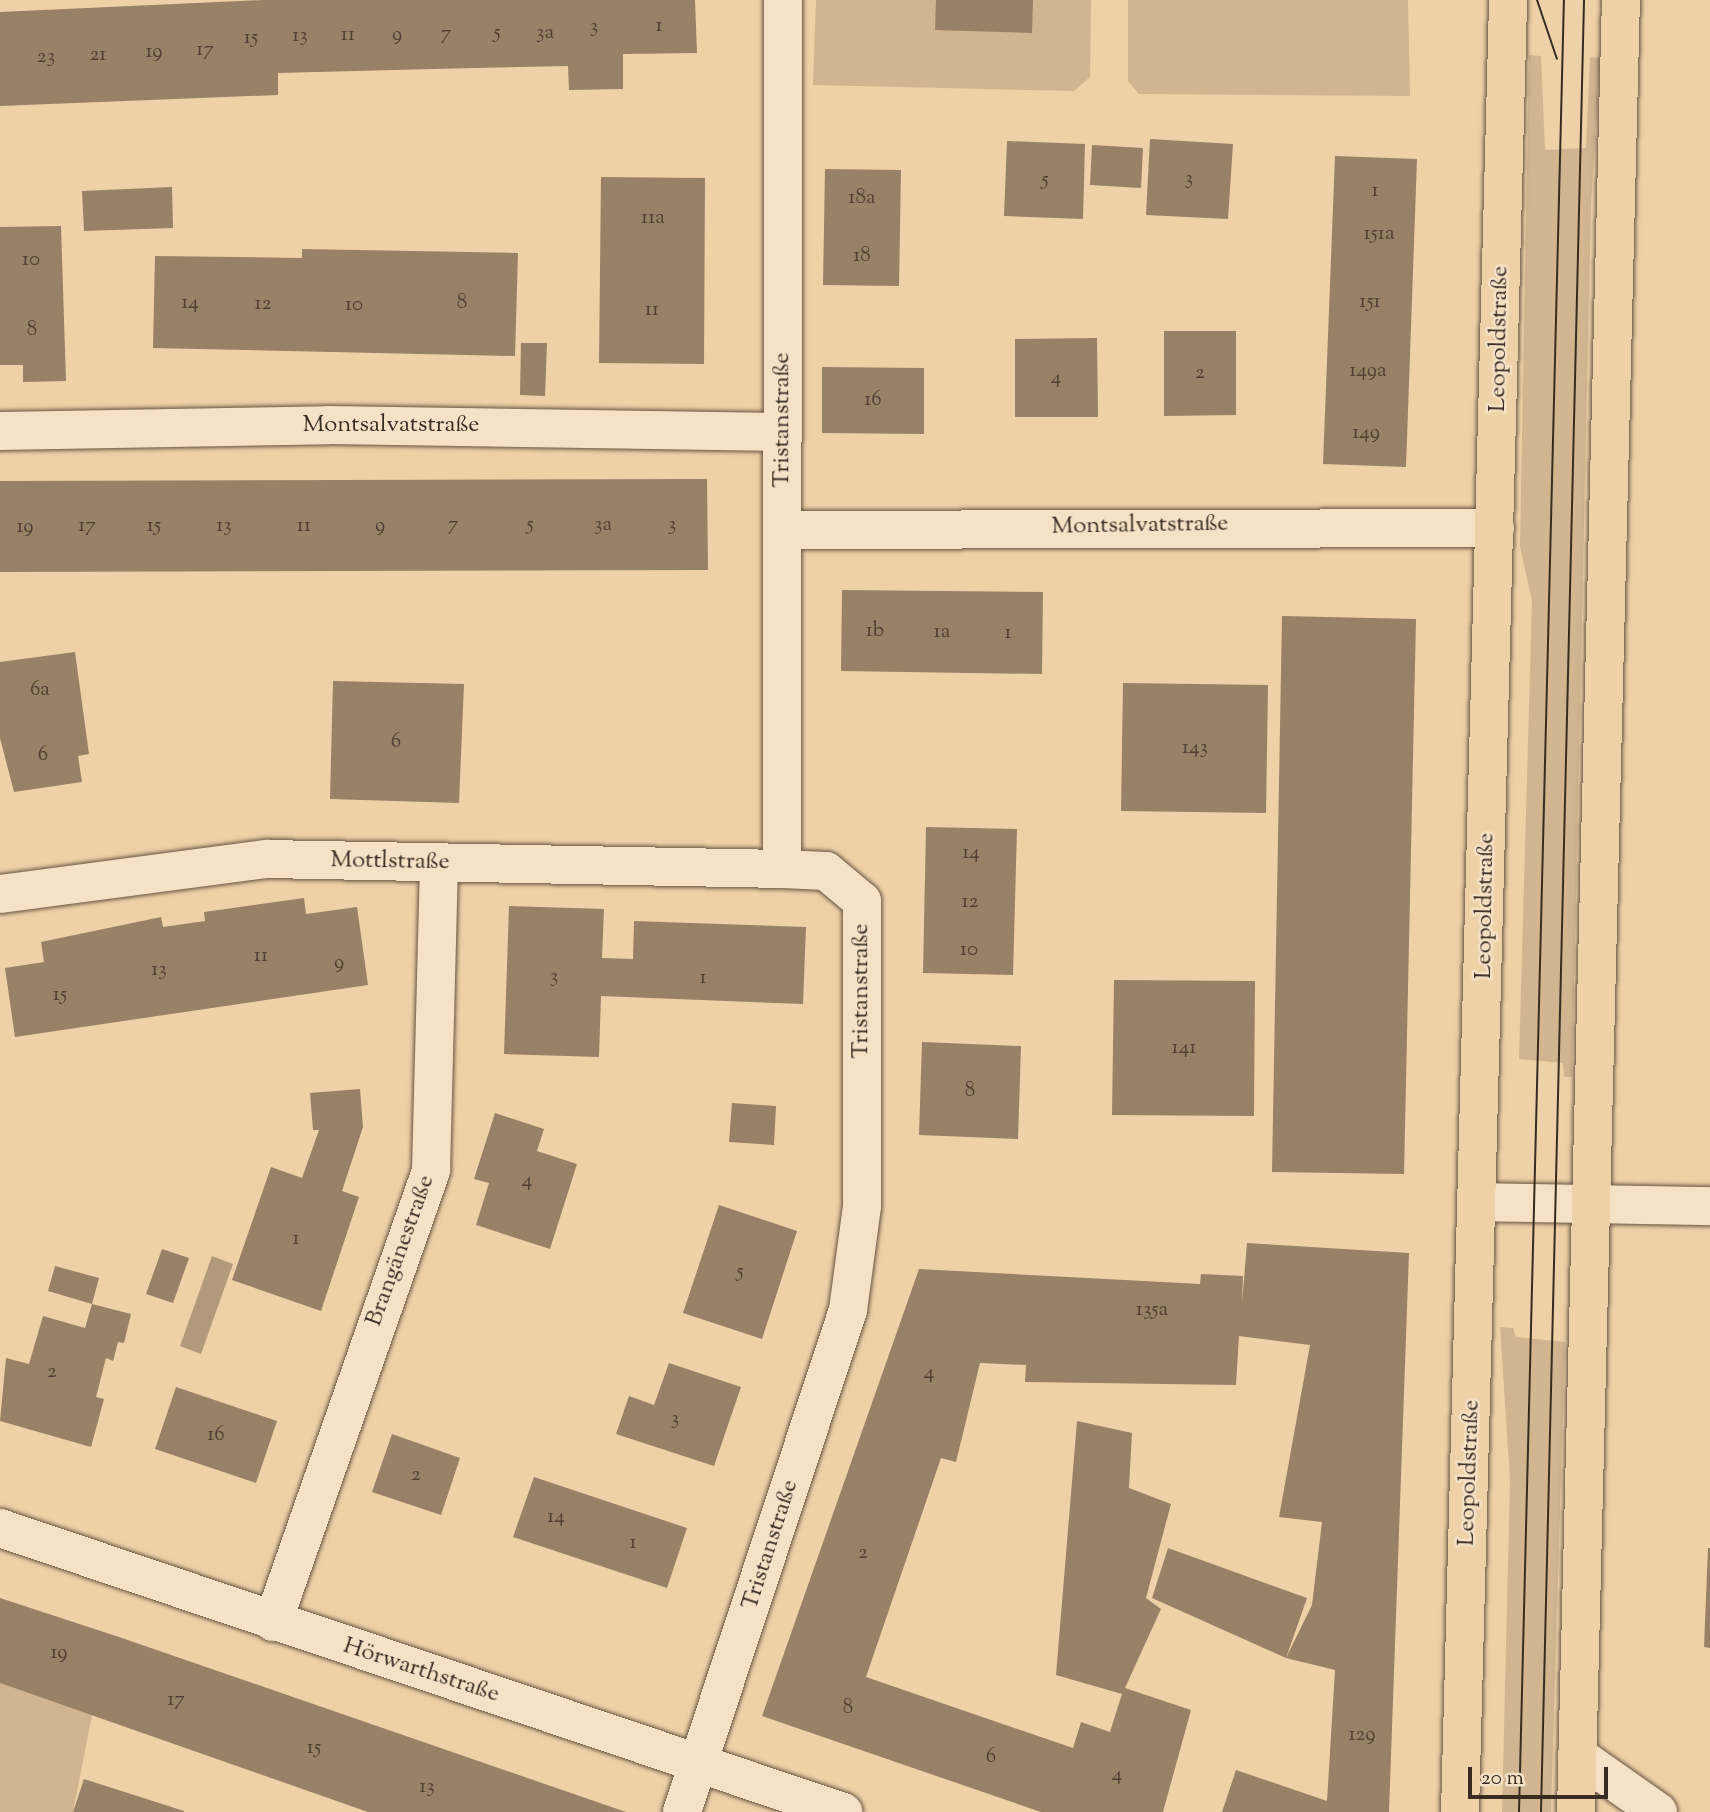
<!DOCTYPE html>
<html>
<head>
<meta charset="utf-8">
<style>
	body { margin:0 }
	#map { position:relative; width:1710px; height:1812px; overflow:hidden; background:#efd1a7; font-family:"Sorts Mill Goudy",serif }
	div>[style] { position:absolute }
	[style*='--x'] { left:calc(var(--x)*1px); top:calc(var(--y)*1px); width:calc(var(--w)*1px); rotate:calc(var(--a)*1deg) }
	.green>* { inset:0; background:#d0b590 }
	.water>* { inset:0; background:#b1997a }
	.building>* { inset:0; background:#978167 }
	.roads { filter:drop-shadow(0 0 2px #665443) drop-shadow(0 0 2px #665443) }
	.minor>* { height:38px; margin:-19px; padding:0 19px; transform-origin:19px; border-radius:19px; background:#f5e1c6 }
	.major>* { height:38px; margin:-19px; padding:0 19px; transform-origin:19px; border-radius:19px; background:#efd1a7 }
	.tram>* { height:2px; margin:-1px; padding:0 1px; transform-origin:1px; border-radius:1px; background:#382b22 }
	span { translate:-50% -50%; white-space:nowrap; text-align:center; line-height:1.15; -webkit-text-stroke:5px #f5e1c6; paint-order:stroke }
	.number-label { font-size:21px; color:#504033 }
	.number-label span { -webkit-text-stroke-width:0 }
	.street-label { font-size:24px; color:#382b22 }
	.scale { position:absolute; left:1468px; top:1767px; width:140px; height:32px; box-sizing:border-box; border:4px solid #382b22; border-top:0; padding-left:9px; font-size:21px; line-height:24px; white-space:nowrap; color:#382b22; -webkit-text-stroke:5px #f5e1c6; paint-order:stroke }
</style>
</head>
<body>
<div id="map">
	<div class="green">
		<i style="clip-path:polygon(816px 0,1091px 0,1090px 77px,1074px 91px,813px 85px)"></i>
		<i style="clip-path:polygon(1128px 0,1408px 0,1410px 96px,1139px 94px,1128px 81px)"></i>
		<i style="clip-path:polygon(1529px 55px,1541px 56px,1545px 150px,1586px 148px,1590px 57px,1600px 58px,1591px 206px,1572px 1077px,1564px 1077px,1563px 1063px,1519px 1059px,1532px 601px,1520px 547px)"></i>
		<i style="clip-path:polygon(1500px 1327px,1513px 1328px,1516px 1337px,1565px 1342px,1551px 1812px,1502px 1812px,1510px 1480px)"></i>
		<i style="clip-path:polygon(0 1683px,92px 1715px,73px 1812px,0 1812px)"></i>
	</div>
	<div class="water">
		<i style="clip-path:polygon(212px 1256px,233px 1264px,201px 1354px,180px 1346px)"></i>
	</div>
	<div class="building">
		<i style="clip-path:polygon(264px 0,695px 0,697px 53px,623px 54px,623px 89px,569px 90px,568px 66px,473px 68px,278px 73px,278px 95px,0 106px,0 12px)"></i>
		<i style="clip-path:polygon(936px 0,1033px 0,1032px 33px,935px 30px)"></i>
		<i style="clip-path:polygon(1150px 139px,1233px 144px,1228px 219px,1146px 215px)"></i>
		<i style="clip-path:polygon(1007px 141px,1085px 144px,1083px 219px,1004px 216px)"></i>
		<i style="clip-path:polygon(1092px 145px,1143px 148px,1141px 188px,1090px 185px)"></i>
		<i style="clip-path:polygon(1335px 156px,1417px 159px,1406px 467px,1323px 464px)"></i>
		<i style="clip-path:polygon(825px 169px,901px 170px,899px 286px,823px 285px)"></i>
		<i style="clip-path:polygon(601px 177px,705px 178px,704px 364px,599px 363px)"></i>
		<i style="clip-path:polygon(172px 187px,173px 228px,84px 231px,82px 191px)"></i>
		<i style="clip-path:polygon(61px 226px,66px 381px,23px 382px,23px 365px,0 365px,0 227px)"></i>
		<i style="clip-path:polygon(302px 249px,518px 253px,515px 356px,153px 348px,155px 256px,302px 258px)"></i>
		<i style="clip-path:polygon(1164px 331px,1236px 331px,1236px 415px,1164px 416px)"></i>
		<i style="clip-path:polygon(1097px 338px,1098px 417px,1015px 417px,1015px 339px)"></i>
		<i style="clip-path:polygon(521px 343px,547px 343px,545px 396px,520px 395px)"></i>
		<i style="clip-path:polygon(822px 367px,924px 368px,924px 434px,822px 433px)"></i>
		<i style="clip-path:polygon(707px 479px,708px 570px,0 572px,0 481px)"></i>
		<i style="clip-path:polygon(842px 590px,1043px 592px,1042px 674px,841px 671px)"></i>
		<i style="clip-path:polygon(1282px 616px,1416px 619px,1404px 1174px,1272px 1172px)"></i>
		<i style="clip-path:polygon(75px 652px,89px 754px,78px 756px,82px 782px,14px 792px,0 738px,0 662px)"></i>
		<i style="clip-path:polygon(333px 681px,464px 684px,459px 803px,330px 799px)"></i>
		<i style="clip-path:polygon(1123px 683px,1268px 685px,1266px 813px,1121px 811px)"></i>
		<i style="clip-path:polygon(926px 827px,1017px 829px,1013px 975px,923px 973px)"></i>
		<i style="clip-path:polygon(304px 898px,306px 914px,357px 907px,368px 985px,15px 1037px,5px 968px,44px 962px,41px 942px,161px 917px,163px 927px,205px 921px,204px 912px)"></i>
		<i style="clip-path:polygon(509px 906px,604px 909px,602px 958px,633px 959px,634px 921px,806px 927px,803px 1004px,601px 996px,599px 1057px,504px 1054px)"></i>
		<i style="clip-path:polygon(1114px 980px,1255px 981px,1254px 1116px,1112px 1115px)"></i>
		<i style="clip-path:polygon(922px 1042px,1021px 1046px,1018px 1139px,919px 1135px)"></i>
		<i style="clip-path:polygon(360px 1089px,363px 1127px,342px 1191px,359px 1197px,321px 1311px,232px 1280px,271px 1167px,302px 1178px,319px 1130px,313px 1130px,310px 1093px)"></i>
		<i style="clip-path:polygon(732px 1103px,776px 1106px,774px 1145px,729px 1142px)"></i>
		<i style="clip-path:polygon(495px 1113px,544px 1129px,537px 1151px,577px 1164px,550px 1249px,476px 1225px,489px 1183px,474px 1179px)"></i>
		<i style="clip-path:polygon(719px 1205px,797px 1231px,762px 1339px,683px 1313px)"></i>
		<i style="clip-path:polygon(1247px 1243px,1409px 1253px,1389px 1812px,1222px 1812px,1236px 1770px,1327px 1801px,1335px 1670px,1286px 1658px,1312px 1605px,1322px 1522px,1279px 1517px,1310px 1345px,1239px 1336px,1236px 1385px,1025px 1382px,1026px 1365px,980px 1363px,956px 1462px,941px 1458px,866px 1677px,1073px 1748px,1081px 1722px,1110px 1732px,1122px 1694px,1056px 1675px,1077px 1421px,1132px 1433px,1129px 1488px,1171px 1504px,1146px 1598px,1161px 1609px,1125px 1688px,1191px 1710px,1163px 1812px,1041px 1812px,762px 1716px,919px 1269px,1200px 1284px,1201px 1274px,1243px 1276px,1242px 1303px)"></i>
		<i style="clip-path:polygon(162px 1249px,189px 1258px,173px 1303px,146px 1294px)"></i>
		<i style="clip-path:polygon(55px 1266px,99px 1278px,92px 1304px,131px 1314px,124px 1343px,118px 1342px,113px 1361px,106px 1358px,96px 1397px,104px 1399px,91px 1447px,0 1421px,6px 1358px,29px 1364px,43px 1316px,85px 1328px,92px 1304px,48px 1291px)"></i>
		<i style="clip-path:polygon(669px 1363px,741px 1387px,714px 1466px,616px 1434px,629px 1396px,654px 1405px)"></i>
		<i style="clip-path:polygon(176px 1387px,277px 1421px,256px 1483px,155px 1449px)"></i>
		<i style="clip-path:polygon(392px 1434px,460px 1458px,441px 1515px,372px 1492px)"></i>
		<i style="clip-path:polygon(534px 1477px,687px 1528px,667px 1588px,513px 1537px)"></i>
		<i style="clip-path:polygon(1168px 1548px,1307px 1598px,1286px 1658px,1152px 1598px)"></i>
		<i style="clip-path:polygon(1708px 1548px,1710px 1548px,1710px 1648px,1704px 1647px)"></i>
		<i style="clip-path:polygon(0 1598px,119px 1637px,626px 1812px,368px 1812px,0 1683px)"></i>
		<i style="clip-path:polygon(84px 1779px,184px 1811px,184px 1812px,73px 1812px)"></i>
	</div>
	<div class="roads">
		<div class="minor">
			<i style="--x:0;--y:431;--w:328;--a:-1"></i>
			<i style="--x:328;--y:425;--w:453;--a:0.9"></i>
			<i style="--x:784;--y:530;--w:711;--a:-0.16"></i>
			<i style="--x:0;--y:894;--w:269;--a:-7.5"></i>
			<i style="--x:267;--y:859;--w:515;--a:1.11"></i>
			<i style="--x:1478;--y:1202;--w:232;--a:1"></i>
			<i style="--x:0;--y:1528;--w:890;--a:18.62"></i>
			<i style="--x:273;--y:1622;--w:479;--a:-70.7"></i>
			<i style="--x:431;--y:1170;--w:306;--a:-88.5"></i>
			<i style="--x:1577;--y:1755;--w:99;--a:35.1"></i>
			<i style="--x:682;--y:1812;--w:529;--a:-71.7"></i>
			<i style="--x:848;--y:1310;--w:105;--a:-82.3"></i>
			<i style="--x:862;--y:1206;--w:305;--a:-90"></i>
			<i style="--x:862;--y:901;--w:47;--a:-140.2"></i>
			<i style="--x:826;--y:871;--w:44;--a:-177.4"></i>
			<i style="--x:782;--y:869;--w:869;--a:-89.93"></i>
		</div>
		<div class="major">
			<i style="--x:1460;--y:1812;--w:1813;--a:-88.48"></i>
			<i style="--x:1576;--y:1812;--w:1813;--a:-88.58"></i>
		</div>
	</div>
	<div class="tram">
		<i style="--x:1537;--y:0;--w:62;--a:71.3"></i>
		<i style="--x:1519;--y:1812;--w:1813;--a:-88.58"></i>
		<i style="--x:1541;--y:1812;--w:1813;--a:-88.64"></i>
	</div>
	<div class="number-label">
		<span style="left:659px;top:26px">1</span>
		<span style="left:594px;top:27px">3</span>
		<span style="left:497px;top:33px">5</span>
		<span style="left:545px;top:33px">3a</span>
		<span style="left:446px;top:34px">7</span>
		<span style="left:348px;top:35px">11</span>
		<span style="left:397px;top:35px">9</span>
		<span style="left:300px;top:36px">13</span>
		<span style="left:251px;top:38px">15</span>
		<span style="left:205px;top:50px">17</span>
		<span style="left:154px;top:52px">19</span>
		<span style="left:98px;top:55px">21</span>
		<span style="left:46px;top:57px">23</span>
		<span style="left:1189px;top:179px">3</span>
		<span style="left:1045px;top:180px">5</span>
		<span style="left:1375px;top:191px">1</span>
		<span style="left:862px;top:198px">18a</span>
		<span style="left:653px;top:218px">11a</span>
		<span style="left:1379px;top:234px">151a</span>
		<span style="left:862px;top:256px">18</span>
		<span style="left:31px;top:260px">10</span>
		<span style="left:1370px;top:302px">151</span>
		<span style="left:190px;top:303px">14</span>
		<span style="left:462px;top:303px">8</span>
		<span style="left:263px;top:304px">12</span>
		<span style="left:354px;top:305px">10</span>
		<span style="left:652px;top:310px">11</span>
		<span style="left:32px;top:330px">8</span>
		<span style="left:1368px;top:371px">149a</span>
		<span style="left:1200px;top:373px">2</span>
		<span style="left:1056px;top:378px">4</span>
		<span style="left:873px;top:400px">16</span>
		<span style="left:1366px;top:433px">149</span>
		<span style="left:453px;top:525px">7</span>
		<span style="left:530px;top:525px">5</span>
		<span style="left:603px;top:525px">3a</span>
		<span style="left:672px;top:525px">3</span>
		<span style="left:87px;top:526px">17</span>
		<span style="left:154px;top:526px">15</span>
		<span style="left:224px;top:526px">13</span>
		<span style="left:304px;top:526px">11</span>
		<span style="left:380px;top:526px">9</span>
		<span style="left:25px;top:527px">19</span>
		<span style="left:875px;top:631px">1b</span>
		<span style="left:942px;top:632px">1a</span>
		<span style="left:1008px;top:633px">1</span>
		<span style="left:40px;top:690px">6a</span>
		<span style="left:396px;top:742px">6</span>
		<span style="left:1195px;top:748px">143</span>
		<span style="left:43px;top:755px">6</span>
		<span style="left:971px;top:853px">14</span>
		<span style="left:970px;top:902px">12</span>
		<span style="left:969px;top:950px">10</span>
		<span style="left:261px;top:956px">11</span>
		<span style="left:339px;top:963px">9</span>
		<span style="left:159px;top:970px">13</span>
		<span style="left:554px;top:977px">3</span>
		<span style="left:703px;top:978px">1</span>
		<span style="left:60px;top:995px">15</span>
		<span style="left:1184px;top:1048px">141</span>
		<span style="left:970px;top:1091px">8</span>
		<span style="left:527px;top:1181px">4</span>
		<span style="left:296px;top:1239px">1</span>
		<span style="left:740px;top:1272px">5</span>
		<span style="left:1152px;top:1310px">135a</span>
		<span style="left:52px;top:1372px">2</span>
		<span style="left:929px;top:1373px">4</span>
		<span style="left:675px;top:1419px">3</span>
		<span style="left:216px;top:1435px">16</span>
		<span style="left:416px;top:1475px">2</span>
		<span style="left:556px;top:1517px">14</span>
		<span style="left:633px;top:1543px">1</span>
		<span style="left:863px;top:1553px">2</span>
		<span style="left:59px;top:1653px">19</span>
		<span style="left:176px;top:1700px">17</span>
		<span style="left:848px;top:1708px">8</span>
		<span style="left:1362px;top:1735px">129</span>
		<span style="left:314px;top:1748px">15</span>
		<span style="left:991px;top:1757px">6</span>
		<span style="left:1117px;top:1775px">4</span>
		<span style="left:427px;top:1787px">13</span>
	</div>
	<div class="street-label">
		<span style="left:1500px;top:339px;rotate:-89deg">Leopoldstraße</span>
		<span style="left:783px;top:420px;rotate:-90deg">Tristanstraße</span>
		<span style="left:391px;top:426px">Montsalvatstraße</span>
		<span style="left:1140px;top:526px;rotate:-1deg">Montsalvatstraße</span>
		<span style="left:390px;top:862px;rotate:1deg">Mottlstraße</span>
		<span style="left:1486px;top:906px;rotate:-89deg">Leopoldstraße</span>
		<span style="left:862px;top:991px;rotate:-90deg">Tristanstraße</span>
		<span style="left:401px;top:1251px;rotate:-70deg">Brangänestraße</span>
		<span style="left:1470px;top:1473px;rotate:-88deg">Leopoldstraße</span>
		<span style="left:771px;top:1545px;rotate:-72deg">Tristanstraße</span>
		<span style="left:421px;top:1671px;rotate:18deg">Hörwarthstraße</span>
	</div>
	<div class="scale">20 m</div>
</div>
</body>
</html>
